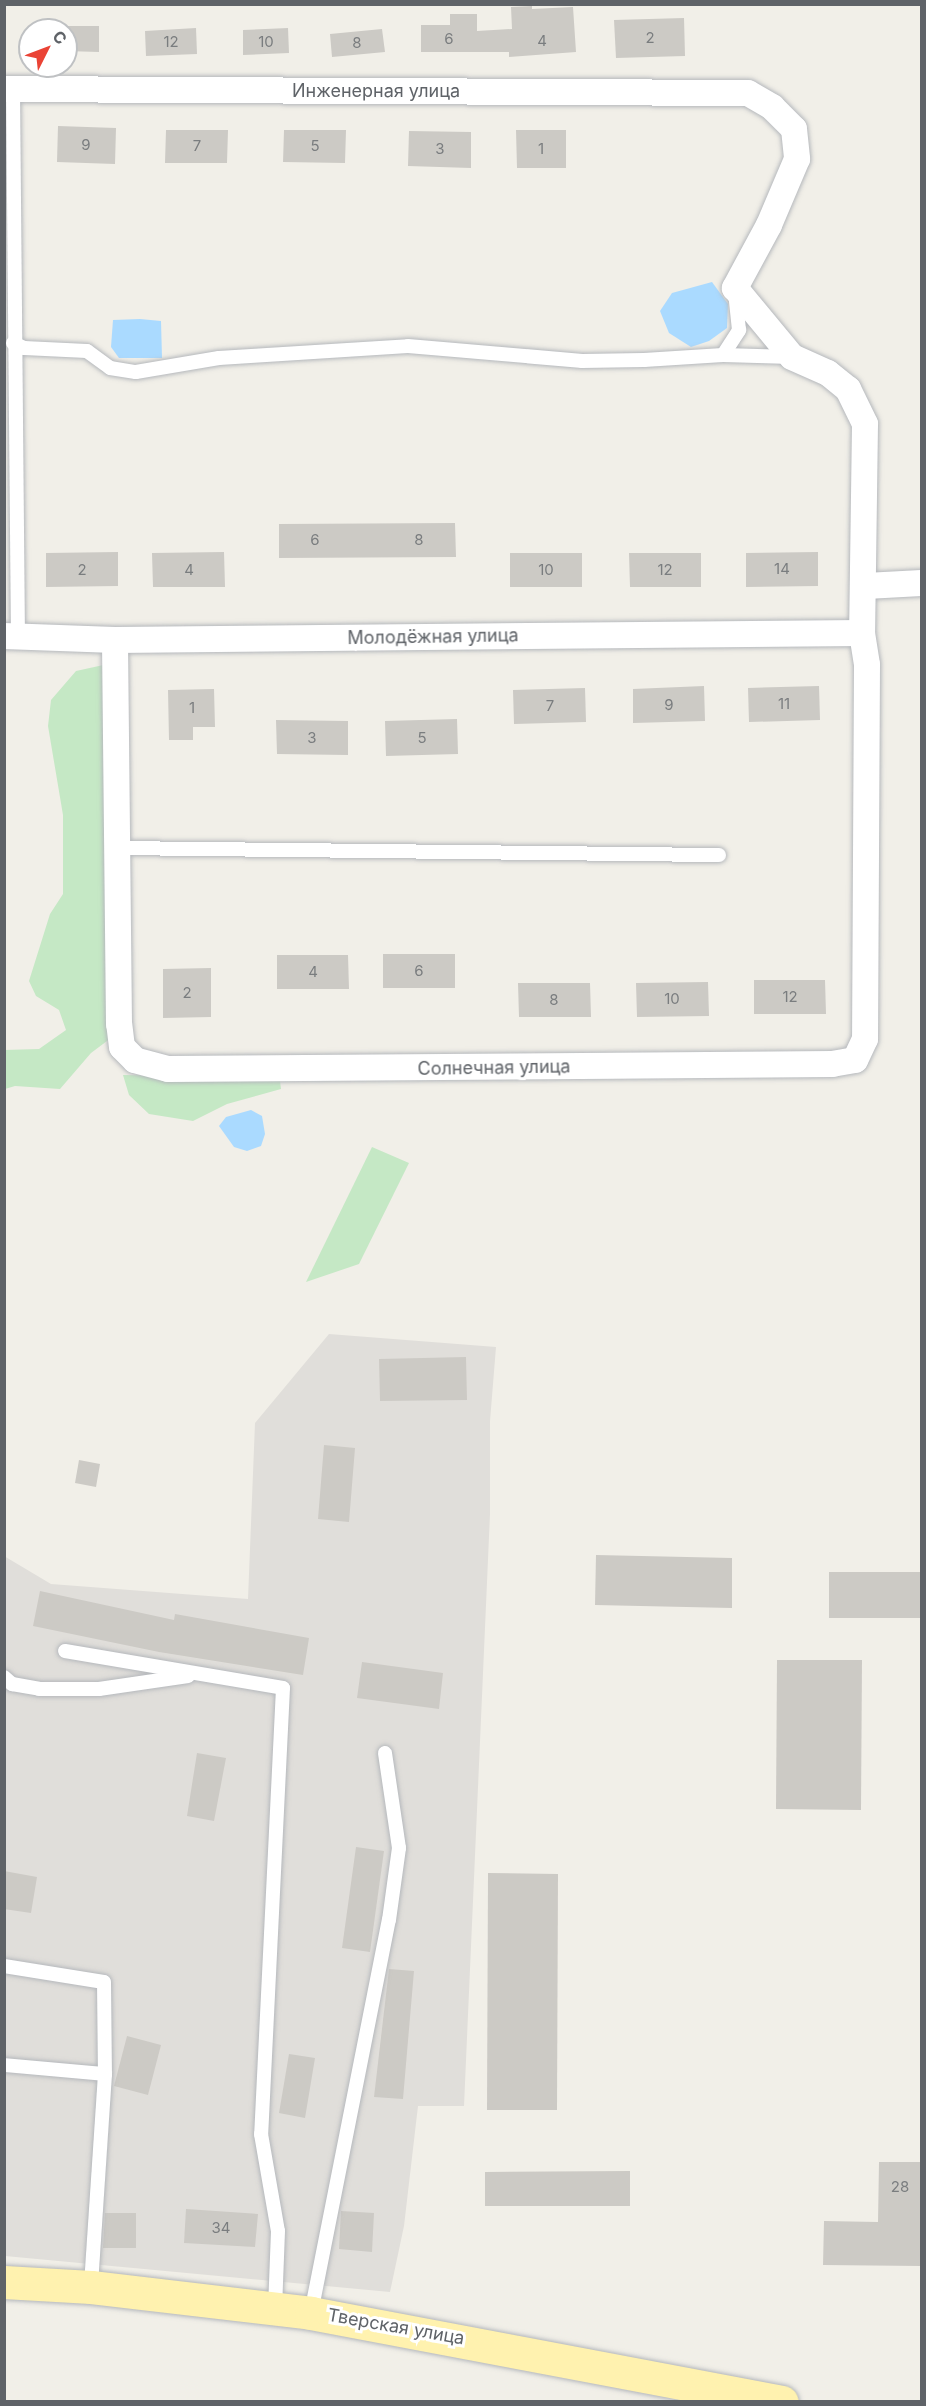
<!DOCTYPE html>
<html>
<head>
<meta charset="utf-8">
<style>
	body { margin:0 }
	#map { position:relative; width:926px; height:2406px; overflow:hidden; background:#f1efe8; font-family:Inter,sans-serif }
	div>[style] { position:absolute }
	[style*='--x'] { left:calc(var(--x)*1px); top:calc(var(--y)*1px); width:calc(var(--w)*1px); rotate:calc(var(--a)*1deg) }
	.industrial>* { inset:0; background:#e0deda }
	.green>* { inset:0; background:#c5e8c5 }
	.water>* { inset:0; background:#aadaff }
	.building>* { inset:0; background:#cccac5 }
	.roads { filter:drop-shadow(0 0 2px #b5b8bc) drop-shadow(0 0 2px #b5b8bc) }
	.lane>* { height:14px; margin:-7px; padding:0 7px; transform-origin:7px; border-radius:7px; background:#fff }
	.street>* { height:26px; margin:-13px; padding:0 13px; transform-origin:13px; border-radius:13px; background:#fff }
	.primary>* { height:33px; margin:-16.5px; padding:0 16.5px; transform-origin:16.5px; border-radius:16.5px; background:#fff2af }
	span { translate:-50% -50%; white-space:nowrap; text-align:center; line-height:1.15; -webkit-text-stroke:6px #fff; paint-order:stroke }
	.number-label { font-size:15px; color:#7a7d7f }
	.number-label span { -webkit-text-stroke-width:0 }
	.street-label { font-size:18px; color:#5f6368 }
	.frame { position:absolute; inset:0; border:6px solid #5f6368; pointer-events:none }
	.north { position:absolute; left:18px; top:18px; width:60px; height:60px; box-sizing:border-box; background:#fff; border:2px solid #bfc1c3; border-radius:50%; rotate:48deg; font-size:16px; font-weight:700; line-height:24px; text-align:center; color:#5f6368 }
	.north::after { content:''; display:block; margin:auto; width:21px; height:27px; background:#ea4335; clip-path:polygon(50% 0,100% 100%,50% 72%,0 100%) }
</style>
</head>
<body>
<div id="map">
	<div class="industrial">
		<i style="clip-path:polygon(329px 1334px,496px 1347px,490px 1421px,490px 1514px,464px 2106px,418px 2106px,404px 2226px,390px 2292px,5px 2256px,4px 1556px,51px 1584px,248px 1599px,255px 1423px)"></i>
	</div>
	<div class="green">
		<i style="clip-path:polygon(108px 664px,115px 1035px,91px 1053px,60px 1089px,15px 1086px,5px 1089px,4px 1050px,39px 1049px,66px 1030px,59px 1010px,36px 996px,29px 981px,50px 914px,63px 894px,63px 815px,48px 726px,51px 700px,76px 671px)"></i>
		<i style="clip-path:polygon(123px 1075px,238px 1077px,280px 1081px,281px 1089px,227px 1104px,193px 1121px,149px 1114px,129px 1095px)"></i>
		<i style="clip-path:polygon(372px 1147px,409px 1163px,359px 1264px,306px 1282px)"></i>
	</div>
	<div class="water">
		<i style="clip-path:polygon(712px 282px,728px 304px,727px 328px,709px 341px,691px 347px,669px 333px,660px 311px,672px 293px)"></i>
		<i style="clip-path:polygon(140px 319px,161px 321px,162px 358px,119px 358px,111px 347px,113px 320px)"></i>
		<i style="clip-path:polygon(251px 1110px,262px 1116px,265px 1134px,261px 1146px,247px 1151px,234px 1147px,219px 1126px,226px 1117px)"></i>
	</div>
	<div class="building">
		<i style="clip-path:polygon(532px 6px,532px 9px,573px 7px,576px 52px,509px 57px,509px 52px,421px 52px,421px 25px,450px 25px,450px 14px,477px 14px,477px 31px,512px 29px,511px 7px)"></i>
		<i style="clip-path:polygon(684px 18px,685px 56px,616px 58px,614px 20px)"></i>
		<i style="clip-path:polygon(66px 26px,99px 26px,99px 52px,66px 51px)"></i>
		<i style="clip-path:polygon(196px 28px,197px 54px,146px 56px,145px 31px)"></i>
		<i style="clip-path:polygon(288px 28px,289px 53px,243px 55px,243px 30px)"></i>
		<i style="clip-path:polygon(382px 29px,385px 52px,332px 57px,330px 34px)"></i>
		<i style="clip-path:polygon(58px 126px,116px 128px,115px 164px,57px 162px)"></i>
		<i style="clip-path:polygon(166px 130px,228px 130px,227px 163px,165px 163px)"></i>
		<i style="clip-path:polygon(284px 130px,346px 130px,345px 163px,283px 162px)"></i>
		<i style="clip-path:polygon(516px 130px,566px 130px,566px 168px,517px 168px)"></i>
		<i style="clip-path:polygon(409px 131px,471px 132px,471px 168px,408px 166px)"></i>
		<i style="clip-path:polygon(455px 523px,456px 557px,279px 558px,279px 524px)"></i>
		<i style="clip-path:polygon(118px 552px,118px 586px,46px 587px,46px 553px)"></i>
		<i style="clip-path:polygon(224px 552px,225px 587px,153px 587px,152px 553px)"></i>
		<i style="clip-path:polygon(818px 552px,818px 586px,746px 587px,746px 553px)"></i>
		<i style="clip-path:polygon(510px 553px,582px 553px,582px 587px,510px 587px)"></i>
		<i style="clip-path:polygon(629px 553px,701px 553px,701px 587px,630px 587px)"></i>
		<i style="clip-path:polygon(704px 686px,705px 721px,633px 723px,633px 689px)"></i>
		<i style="clip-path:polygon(819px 686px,820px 720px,749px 722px,748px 688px)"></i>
		<i style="clip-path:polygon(585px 688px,586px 722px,514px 724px,513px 690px)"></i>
		<i style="clip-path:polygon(214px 689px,215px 727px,193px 727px,193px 740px,169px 740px,168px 690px)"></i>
		<i style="clip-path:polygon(457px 719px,458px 754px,386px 756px,385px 721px)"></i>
		<i style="clip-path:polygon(276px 720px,348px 721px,348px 755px,277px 754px)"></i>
		<i style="clip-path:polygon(383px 954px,455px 954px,455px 988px,383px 988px)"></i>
		<i style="clip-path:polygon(277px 955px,348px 955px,349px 989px,277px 989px)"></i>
		<i style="clip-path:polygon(211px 968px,211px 1017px,163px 1018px,163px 969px)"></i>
		<i style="clip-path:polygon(754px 980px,825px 980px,826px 1014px,754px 1014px)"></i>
		<i style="clip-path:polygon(708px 982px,709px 1016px,637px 1017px,636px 983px)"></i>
		<i style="clip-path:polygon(518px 983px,590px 983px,591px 1017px,519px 1017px)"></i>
		<i style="clip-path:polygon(466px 1357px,467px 1400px,380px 1401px,379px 1359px)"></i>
		<i style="clip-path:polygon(324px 1445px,355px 1448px,349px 1522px,318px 1519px)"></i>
		<i style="clip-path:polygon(79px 1460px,100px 1464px,96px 1487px,75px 1483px)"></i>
		<i style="clip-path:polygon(596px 1555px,732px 1558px,732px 1608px,595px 1605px)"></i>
		<i style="clip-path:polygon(829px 1572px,921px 1572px,921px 1618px,829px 1618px)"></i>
		<i style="clip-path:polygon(40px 1591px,174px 1620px,175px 1614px,309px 1638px,303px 1675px,159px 1652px,33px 1626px)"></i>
		<i style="clip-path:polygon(777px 1660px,862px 1660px,861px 1810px,776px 1809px)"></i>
		<i style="clip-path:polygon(362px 1662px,443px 1673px,439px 1709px,357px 1698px)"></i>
		<i style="clip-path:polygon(197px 1753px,226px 1758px,214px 1821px,187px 1816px)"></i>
		<i style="clip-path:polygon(356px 1847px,384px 1851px,370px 1952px,342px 1948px)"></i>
		<i style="clip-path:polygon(4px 1871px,37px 1877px,31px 1913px,4px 1909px)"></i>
		<i style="clip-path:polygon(488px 1873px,558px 1874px,557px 2110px,487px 2110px)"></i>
		<i style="clip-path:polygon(389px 1969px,414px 1971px,403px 2099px,374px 2097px)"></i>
		<i style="clip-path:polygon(127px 2036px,161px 2045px,148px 2095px,114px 2086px)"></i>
		<i style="clip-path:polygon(289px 2054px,315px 2058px,305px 2118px,279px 2113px)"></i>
		<i style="clip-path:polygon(879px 2162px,921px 2162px,921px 2266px,823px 2265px,824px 2221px,878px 2222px)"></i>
		<i style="clip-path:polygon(630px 2171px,630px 2206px,485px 2206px,485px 2172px)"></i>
		<i style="clip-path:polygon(186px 2209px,258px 2214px,255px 2247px,184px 2243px)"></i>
		<i style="clip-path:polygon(341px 2211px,374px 2213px,372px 2252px,339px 2249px)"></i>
		<i style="clip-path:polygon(105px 2213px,136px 2213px,136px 2248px,103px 2248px)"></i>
	</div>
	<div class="roads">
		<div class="lane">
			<i style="--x:13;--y:89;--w:546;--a:89.48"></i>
			<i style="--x:13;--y:343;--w:12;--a:24"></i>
			<i style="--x:24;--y:348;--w:63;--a:2.7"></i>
			<i style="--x:87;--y:351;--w:29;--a:36"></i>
			<i style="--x:110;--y:368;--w:26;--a:9"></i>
			<i style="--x:136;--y:372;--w:84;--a:-9.6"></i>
			<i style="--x:219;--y:358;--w:189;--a:-3.6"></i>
			<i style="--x:408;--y:346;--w:175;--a:4.9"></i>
			<i style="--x:582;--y:361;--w:62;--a:-0.9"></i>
			<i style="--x:644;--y:360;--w:79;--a:-3.6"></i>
			<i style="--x:723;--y:355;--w:30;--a:-57"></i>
			<i style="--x:739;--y:330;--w:38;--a:-96"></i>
			<i style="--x:723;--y:355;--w:69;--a:1.7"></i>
			<i style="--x:116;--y:848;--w:603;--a:0.67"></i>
			<i style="--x:65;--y:1651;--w:221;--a:9.6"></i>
			<i style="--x:283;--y:1688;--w:447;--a:92.8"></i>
			<i style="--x:261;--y:2134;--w:98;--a:80.1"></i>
			<i style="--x:278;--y:2231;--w:77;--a:92.2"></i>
			<i style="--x:4;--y:1677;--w:11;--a:41"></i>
			<i style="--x:12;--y:1684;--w:27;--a:10"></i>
			<i style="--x:39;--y:1689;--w:60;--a:0"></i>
			<i style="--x:99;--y:1689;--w:90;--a:-8.3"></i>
			<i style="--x:4;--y:1966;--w:101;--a:9.1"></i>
			<i style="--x:104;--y:1982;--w:92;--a:89.4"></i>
			<i style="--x:105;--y:2074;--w:213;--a:93.8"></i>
			<i style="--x:4;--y:2065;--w:101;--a:5.1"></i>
			<i style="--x:311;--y:2313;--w:401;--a:-78.8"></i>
			<i style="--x:389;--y:1920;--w:73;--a:-82.1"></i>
			<i style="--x:399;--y:1848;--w:96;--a:-98.4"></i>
		</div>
		<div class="street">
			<i style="--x:4;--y:89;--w:744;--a:0.31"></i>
			<i style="--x:748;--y:93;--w:28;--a:30"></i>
			<i style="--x:772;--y:107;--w:31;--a:45"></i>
			<i style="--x:794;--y:129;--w:30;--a:84"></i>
			<i style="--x:797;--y:159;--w:72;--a:113"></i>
			<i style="--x:769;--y:225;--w:72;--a:118.4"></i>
			<i style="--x:735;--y:288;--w:89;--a:50.4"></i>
			<i style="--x:792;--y:357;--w:39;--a:24"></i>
			<i style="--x:828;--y:373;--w:26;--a:39"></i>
			<i style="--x:848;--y:389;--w:39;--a:64"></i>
			<i style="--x:865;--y:424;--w:209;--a:90.8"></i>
			<i style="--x:862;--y:633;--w:32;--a:81"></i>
			<i style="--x:867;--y:665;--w:374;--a:90.3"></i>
			<i style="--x:865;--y:1039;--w:23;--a:115"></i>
			<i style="--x:855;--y:1060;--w:22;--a:170"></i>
			<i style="--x:833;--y:1064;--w:665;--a:179.57"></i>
			<i style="--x:168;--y:1069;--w:34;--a:-165"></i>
			<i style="--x:135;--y:1060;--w:18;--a:-135"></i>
			<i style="--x:122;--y:1047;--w:23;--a:-97"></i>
			<i style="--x:119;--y:1024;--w:384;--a:-90.6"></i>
			<i style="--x:865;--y:586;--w:57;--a:-3"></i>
			<i style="--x:4;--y:636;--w:111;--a:2.1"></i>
			<i style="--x:115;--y:640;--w:747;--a:-0.54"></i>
		</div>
		<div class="primary">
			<i style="--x:4;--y:2282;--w:87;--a:3.3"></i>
			<i style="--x:91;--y:2287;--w:222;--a:6.7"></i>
			<i style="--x:311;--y:2313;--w:479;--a:10.7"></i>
		</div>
	</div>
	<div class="number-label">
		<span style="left:650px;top:38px">2</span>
		<span style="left:449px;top:39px">6</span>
		<span style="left:542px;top:41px">4</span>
		<span style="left:171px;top:42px">12</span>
		<span style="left:266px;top:42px">10</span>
		<span style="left:357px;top:43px">8</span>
		<span style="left:86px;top:145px">9</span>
		<span style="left:197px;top:146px">7</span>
		<span style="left:315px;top:146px">5</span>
		<span style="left:440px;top:149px">3</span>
		<span style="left:541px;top:149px">1</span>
		<span style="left:315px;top:540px">6</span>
		<span style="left:419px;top:540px">8</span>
		<span style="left:782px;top:569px">14</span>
		<span style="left:82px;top:570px">2</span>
		<span style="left:189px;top:570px">4</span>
		<span style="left:546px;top:570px">10</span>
		<span style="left:665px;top:570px">12</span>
		<span style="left:784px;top:704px">11</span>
		<span style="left:669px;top:705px">9</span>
		<span style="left:550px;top:706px">7</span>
		<span style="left:192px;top:708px">1</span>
		<span style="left:312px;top:738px">3</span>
		<span style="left:422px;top:738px">5</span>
		<span style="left:419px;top:971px">6</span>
		<span style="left:313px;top:972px">4</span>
		<span style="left:187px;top:993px">2</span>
		<span style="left:790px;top:997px">12</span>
		<span style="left:672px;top:999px">10</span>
		<span style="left:554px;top:1000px">8</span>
		<span style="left:900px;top:2187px">28</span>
		<span style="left:221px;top:2228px">34</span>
	</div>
	<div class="street-label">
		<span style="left:376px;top:91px">Инженерная улица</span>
		<span style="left:433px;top:637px;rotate:-1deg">Молодёжная улица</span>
		<span style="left:494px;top:1068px;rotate:-1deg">Солнечная улица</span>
		<span style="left:396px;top:2327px;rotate:10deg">Тверская улица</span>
	</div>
	<div class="frame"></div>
	<div class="north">С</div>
</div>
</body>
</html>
